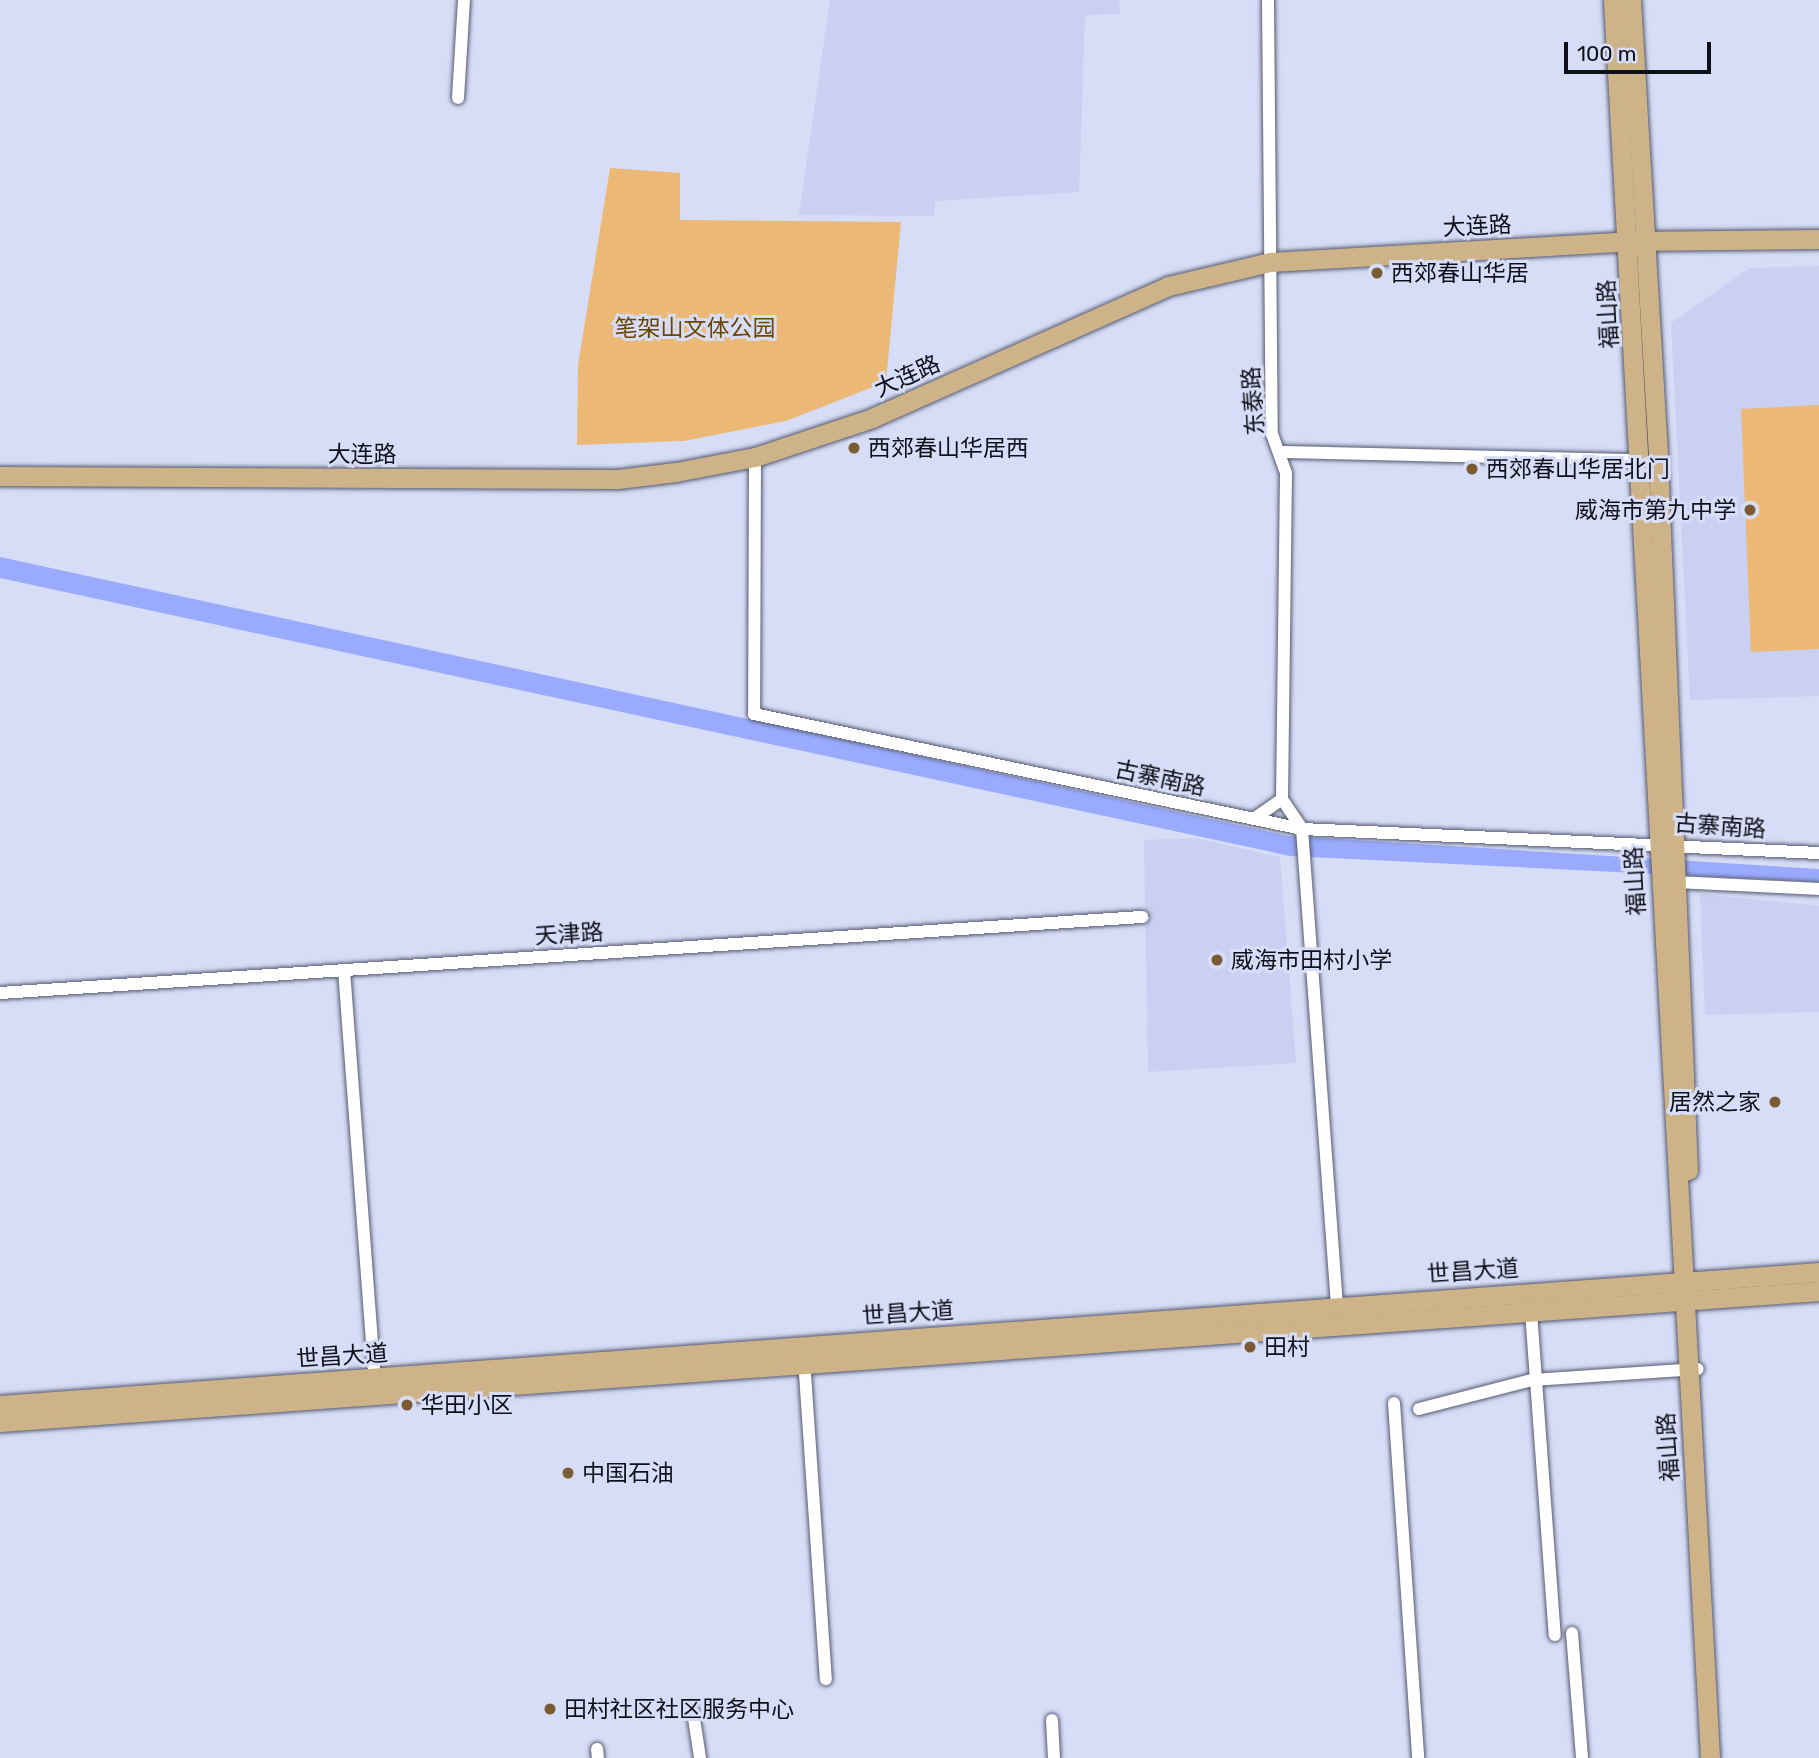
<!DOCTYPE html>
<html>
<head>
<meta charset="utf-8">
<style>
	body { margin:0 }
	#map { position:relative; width:1819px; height:1758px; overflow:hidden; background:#d7ddf7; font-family:Rubik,"Noto Sans SC",sans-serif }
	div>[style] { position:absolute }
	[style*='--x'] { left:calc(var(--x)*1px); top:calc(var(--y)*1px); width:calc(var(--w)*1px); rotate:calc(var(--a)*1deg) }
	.built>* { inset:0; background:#c9d0f1 }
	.green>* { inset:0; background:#ebb975 }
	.water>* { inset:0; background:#9aaafd }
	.roads { filter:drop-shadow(0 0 2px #54596f) drop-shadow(0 0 2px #54596f) }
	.minor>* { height:12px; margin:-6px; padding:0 6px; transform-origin:6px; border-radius:6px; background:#fff }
	.primary>* { height:19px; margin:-9.5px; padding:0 9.5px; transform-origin:9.5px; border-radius:9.5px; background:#ceb288 }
	.dots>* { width:19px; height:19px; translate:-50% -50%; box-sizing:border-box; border:4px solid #d7ddf7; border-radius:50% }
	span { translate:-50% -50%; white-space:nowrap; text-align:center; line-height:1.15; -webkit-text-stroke:6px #d7ddf7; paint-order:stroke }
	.street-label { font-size:23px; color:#0e1019 }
	.poi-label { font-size:23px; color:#0e1019 }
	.left { translate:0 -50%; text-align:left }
	.right { translate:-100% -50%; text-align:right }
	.park-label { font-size:23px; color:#6c4600 }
	.scale { position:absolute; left:1564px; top:42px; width:147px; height:32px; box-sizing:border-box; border:4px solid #0e1019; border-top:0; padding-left:9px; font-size:21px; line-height:24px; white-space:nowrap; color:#0e1019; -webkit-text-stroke:5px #d7ddf7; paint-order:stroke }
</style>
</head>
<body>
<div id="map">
	<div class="built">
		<i style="clip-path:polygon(830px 0,1119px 0,1120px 14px,1085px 15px,1079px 192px,935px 201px,934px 216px,799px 215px)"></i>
		<i style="clip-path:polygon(1819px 266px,1819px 696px,1690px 700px,1671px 323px,1749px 268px)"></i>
		<i style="clip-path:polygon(1196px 838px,1280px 857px,1296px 1063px,1148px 1072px,1144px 840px)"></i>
		<i style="clip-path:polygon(1700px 894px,1819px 906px,1819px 1012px,1705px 1015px)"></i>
	</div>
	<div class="green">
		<i style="clip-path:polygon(610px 168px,680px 173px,680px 220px,901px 222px,886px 382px,786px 421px,684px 441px,577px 445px,578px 365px)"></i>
		<i style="clip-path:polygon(1819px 405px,1819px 649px,1751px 652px,1741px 409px)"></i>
	</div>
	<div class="water">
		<i style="clip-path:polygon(0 557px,1288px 836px,1819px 869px,1819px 882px,1290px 856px,0 578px)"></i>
	</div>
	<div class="roads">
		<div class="minor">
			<i style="--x:1268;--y:0;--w:434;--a:89.5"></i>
			<i style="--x:1272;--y:434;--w:41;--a:70.3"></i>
			<i style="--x:1286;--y:473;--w:326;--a:90.7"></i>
			<i style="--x:458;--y:98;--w:98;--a:-86.5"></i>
			<i style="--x:1280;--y:452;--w:364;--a:1.3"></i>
			<i style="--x:755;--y:457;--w:257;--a:90.2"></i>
			<i style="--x:754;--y:714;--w:560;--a:11.85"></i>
			<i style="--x:1302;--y:829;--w:518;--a:2.66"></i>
			<i style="--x:1282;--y:799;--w:36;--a:56"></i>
			<i style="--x:1302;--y:829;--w:477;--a:85.8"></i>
			<i style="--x:1255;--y:818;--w:33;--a:-35"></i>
			<i style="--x:1676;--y:882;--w:143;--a:2.8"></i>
			<i style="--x:344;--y:970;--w:414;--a:85.7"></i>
			<i style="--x:0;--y:993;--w:1145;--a:-3.81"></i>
			<i style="--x:1531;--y:1312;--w:324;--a:85.8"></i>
			<i style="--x:804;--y:1359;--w:321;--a:86.1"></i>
			<i style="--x:1394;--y:1403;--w:356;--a:86.1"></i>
			<i style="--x:1419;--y:1409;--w:117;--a:-14.4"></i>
			<i style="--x:1532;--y:1380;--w:166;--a:-3.8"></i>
			<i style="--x:1572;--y:1633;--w:125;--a:85.4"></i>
			<i style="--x:693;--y:1712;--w:47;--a:81.3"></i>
			<i style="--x:1052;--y:1720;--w:38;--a:87"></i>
			<i style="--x:597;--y:1749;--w:9;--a:84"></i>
		</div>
		<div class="primary">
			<i style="--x:1613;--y:0;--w:1761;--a:86.84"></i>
			<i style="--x:1631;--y:0;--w:462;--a:86.6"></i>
			<i style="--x:1658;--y:461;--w:710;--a:87.58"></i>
			<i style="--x:0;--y:476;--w:618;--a:0.28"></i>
			<i style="--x:618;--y:479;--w:58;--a:-6.9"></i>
			<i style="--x:676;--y:472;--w:80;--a:-10.8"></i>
			<i style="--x:755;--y:457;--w:123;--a:-18.4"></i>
			<i style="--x:872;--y:418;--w:324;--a:-24"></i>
			<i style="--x:1168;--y:286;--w:105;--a:-13.2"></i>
			<i style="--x:1270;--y:262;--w:360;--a:-3.3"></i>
			<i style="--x:1629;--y:241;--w:190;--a:-0.6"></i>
			<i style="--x:0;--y:1405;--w:1824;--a:-4.18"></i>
			<i style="--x:0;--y:1422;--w:1824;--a:-4.12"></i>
		</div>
	</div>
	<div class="dots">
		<i style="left:1377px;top:273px;background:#7b5b31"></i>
		<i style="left:854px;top:448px;background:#7b5b31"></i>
		<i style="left:1472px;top:469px;background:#7b5b31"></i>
		<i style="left:1750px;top:510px;background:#7b5b31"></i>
		<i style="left:1217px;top:960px;background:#7b5b31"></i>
		<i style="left:1775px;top:1102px;background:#7b5b31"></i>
		<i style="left:1250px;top:1347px;background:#7b5b31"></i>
		<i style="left:407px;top:1405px;background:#7b5b31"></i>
		<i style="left:568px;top:1473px;background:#7b5b31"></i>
		<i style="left:550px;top:1709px;background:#7b5b31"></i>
	</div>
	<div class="street-label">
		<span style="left:1477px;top:226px;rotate:-3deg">大连路</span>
		<span style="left:1608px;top:314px;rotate:-93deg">福山路</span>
		<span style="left:907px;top:376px;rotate:-24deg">大连路</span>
		<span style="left:1253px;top:401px;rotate:-94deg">东泰路</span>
		<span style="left:362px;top:454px">大连路</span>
		<span style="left:1160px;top:778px;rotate:12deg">古寨南路</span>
		<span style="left:1720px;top:826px;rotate:4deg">古寨南路</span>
		<span style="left:1635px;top:881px;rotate:-93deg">福山路</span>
		<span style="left:569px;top:934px;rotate:-4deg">天津路</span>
		<span style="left:1473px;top:1271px;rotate:-4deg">世昌大道</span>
		<span style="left:908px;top:1313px;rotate:-4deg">世昌大道</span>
		<span style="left:342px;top:1356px;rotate:-4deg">世昌大道</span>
		<span style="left:1668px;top:1447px;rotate:-94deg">福山路</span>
	</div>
	<div class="poi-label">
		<span class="left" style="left:1391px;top:273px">西郊春山华居</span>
		<span class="left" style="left:868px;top:448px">西郊春山华居西</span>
		<span class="left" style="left:1486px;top:469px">西郊春山华居北门</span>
		<span class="right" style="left:1736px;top:510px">威海市第九中学</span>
		<span class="left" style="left:1231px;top:960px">威海市田村小学</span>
		<span class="right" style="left:1761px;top:1102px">居然之家</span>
		<span class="left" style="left:1264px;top:1347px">田村</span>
		<span class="left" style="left:421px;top:1405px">华田小区</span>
		<span class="left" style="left:582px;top:1473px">中国石油</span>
		<span class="left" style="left:564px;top:1709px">田村社区社区服务中心</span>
	</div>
	<div class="park-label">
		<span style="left:695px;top:328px">笔架山文体公园</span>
	</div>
	<div class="scale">100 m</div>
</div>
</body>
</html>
